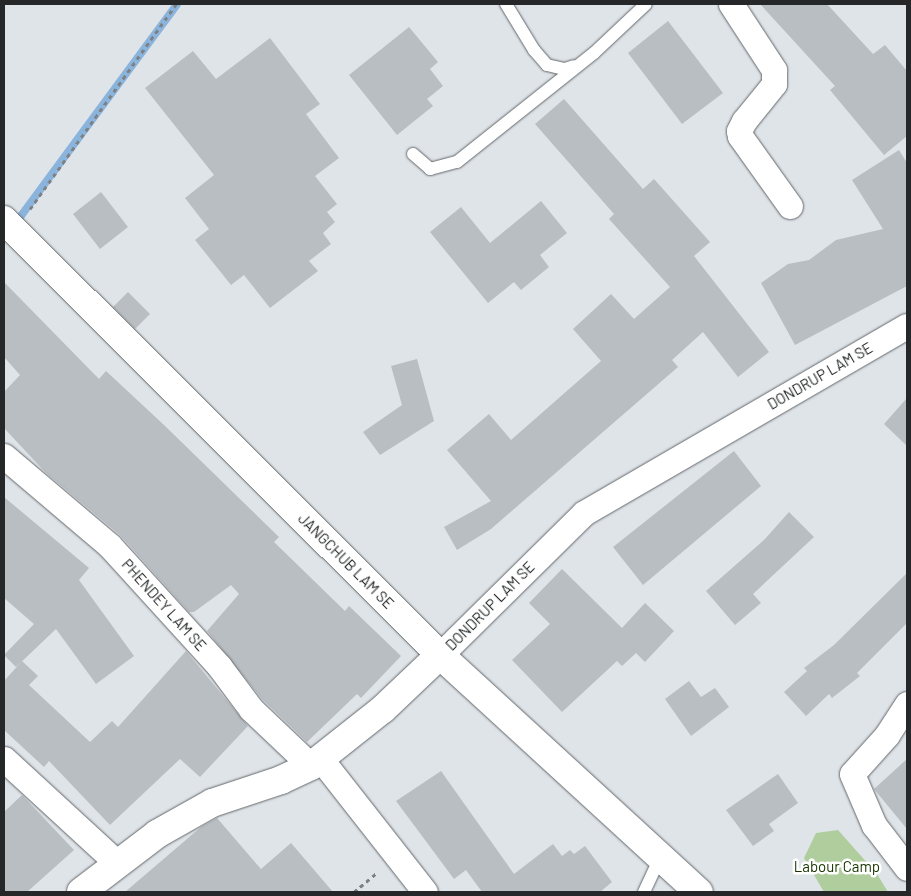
<!DOCTYPE html>
<html>
<head>
<meta charset="utf-8">
<style>
	body { margin:0 }
	#map { position:relative; width:911px; height:896px; overflow:hidden; background:#dfe4e9; font-family:Barlow,sans-serif }
	div>[style] { position:absolute }
	[style*='--x'] { left:calc(var(--x)*1px); top:calc(var(--y)*1px); width:calc(var(--w)*1px); rotate:calc(var(--a)*1deg) }
	.green>* { inset:0; background:#b0cd9e }
	.stream>* { height:8px; margin:-4px; padding:0 4px; transform-origin:4px; border-radius:4px; background:#8bb4dd }
	.building>* { inset:0; background:#b9bec3 }
	.path>* { height:3px; margin-top:-1.5px; transform-origin:0; background:repeating-linear-gradient(90deg,#7e8184 0 4px,transparent 0 8px) }
	.roads { filter:drop-shadow(0 0 1px #62676a) drop-shadow(0 0 1px #62676a) }
	.service>* { height:12px; margin:-6px; padding:0 6px; transform-origin:6px; border-radius:6px; background:#fff }
	.minor>* { height:25px; margin:-12.5px; padding:0 12.5px; transform-origin:12.5px; border-radius:12.5px; background:#fff }
	.secondary>* { height:28px; margin:-14px; padding:0 14px; transform-origin:14px; border-radius:14px; background:#fff }
	span { translate:-50% -50%; white-space:nowrap; text-align:center; line-height:1.15; -webkit-text-stroke:5px #fff; paint-order:stroke }
	.street-label { font-size:15px; color:#252728 }
	.park-label { font-size:15px; color:#183300 }
	.frame { position:absolute; inset:0; border:5px solid #252728; pointer-events:none }
</style>
</head>
<body>
<div id="map">
	<div class="green">
		<i style="clip-path:polygon(838px 830px,877px 874px,888px 892px,824px 892px,804px 858px,816px 833px)"></i>
	</div>
	<div class="stream">
		<i style="--x:15;--y:224;--w:273;--a:-53.6"></i>
	</div>
	<div class="building">
		<i style="clip-path:polygon(760px 4px,827px 4px,873px 54px,885px 45px,907px 71px,907px 136px,884px 155px,830px 90px,835px 86px)"></i>
		<i style="clip-path:polygon(668px 21px,723px 93px,682px 124px,628px 53px)"></i>
		<i style="clip-path:polygon(409px 27px,438px 62px,430px 69px,443px 86px,427px 99px,433px 106px,397px 135px,349px 75px)"></i>
		<i style="clip-path:polygon(270px 38px,320px 104px,306px 114px,339px 158px,315px 176px,337px 204px,327px 212px,335px 222px,323px 233px,331px 244px,309px 261px,318px 271px,270px 308px,244px 275px,231px 285px,195px 240px,209px 229px,185px 198px,214px 175px,145px 88px,193px 51px,216px 79px)"></i>
		<i style="clip-path:polygon(564px 99px,643px 189px,654px 179px,710px 242px,694px 256px,769px 352px,738px 377px,703px 332px,672px 360px,678px 367px,491px 529px,457px 550px,444px 527px,491px 501px,447px 450px,489px 414px,511px 440px,601px 361px,573px 329px,611px 294px,634px 319px,670px 287px,609px 219px,614px 214px,535px 124px)"></i>
		<i style="clip-path:polygon(899px 150px,907px 163px,907px 286px,795px 345px,761px 283px,788px 264px,809px 260px,836px 240px,883px 229px,852px 180px)"></i>
		<i style="clip-path:polygon(101px 192px,128px 227px,100px 249px,73px 214px)"></i>
		<i style="clip-path:polygon(541px 201px,567px 233px,540px 255px,549px 267px,521px 290px,514px 282px,488px 303px,430px 232px,461px 207px,490px 243px)"></i>
		<i style="clip-path:polygon(4px 282px,99px 379px,106px 371px,164px 425px,279px 537px,274px 542px,345px 611px,349px 606px,401px 656px,361px 698px,357px 694px,307px 742px,262px 699px,207px 631px,239px 594px,231px 585px,194px 612px,189px 612px,120px 535px,45px 472px,4px 428px,4px 392px,20px 375px,4px 357px)"></i>
		<i style="clip-path:polygon(128px 292px,150px 314px,135px 329px,113px 307px)"></i>
		<i style="clip-path:polygon(417px 359px,434px 421px,380px 455px,363px 432px,402px 405px,391px 366px)"></i>
		<i style="clip-path:polygon(907px 398px,907px 446px,884px 424px)"></i>
		<i style="clip-path:polygon(734px 451px,761px 486px,643px 585px,613px 547px)"></i>
		<i style="clip-path:polygon(4px 497px,89px 568px,79px 580px,134px 656px,96px 684px,56px 629px,16px 667px,4px 655px,34px 624px,4px 598px)"></i>
		<i style="clip-path:polygon(789px 512px,814px 537px,753px 594px,761px 603px,735px 625px,706px 591px,765px 539px)"></i>
		<i style="clip-path:polygon(562px 569px,622px 628px,645px 603px,674px 631px,645px 662px,636px 653px,622px 666px,617px 661px,562px 712px,512px 660px,550px 624px,529px 603px)"></i>
		<i style="clip-path:polygon(907px 573px,907px 623px,857px 673px,860px 676px,832px 698px,829px 694px,806px 716px,784px 692px,807px 671px,804px 668px,834px 645px)"></i>
		<i style="clip-path:polygon(186px 651px,248px 726px,200px 777px,180px 759px,110px 825px,49px 761px,44px 767px,4px 730px,4px 681px,22px 661px,38px 676px,29px 685px,90px 742px,112px 721px,118px 727px)"></i>
		<i style="clip-path:polygon(689px 681px,701px 697px,715px 688px,729px 707px,691px 736px,665px 699px)"></i>
		<i style="clip-path:polygon(907px 759px,907px 829px,874px 789px)"></i>
		<i style="clip-path:polygon(441px 771px,514px 874px,553px 844px,562px 856px,570px 850px,574px 854px,585px 846px,612px 882px,600px 892px,482px 892px,466px 870px,454px 879px,396px 801px)"></i>
		<i style="clip-path:polygon(778px 774px,798px 803px,769px 824px,774px 831px,753px 846px,726px 810px)"></i>
		<i style="clip-path:polygon(22px 795px,74px 850px,27px 892px,4px 892px,4px 812px)"></i>
		<i style="clip-path:polygon(217px 818px,261px 869px,291px 843px,333px 892px,125px 892px,201px 827px)"></i>
	</div>
	<div class="path">
		<i style="--x:30;--y:209;--w:252;--a:-54.5"></i>
		<i style="--x:354;--y:892;--w:30;--a:-40"></i>
	</div>
	<div class="roads">
		<div class="service">
			<i style="--x:506;--y:4;--w:54;--a:58.7"></i>
			<i style="--x:534;--y:50;--w:20;--a:49"></i>
			<i style="--x:547;--y:65;--w:18;--a:13"></i>
			<i style="--x:565;--y:69;--w:9;--a:-18"></i>
			<i style="--x:413;--y:154;--w:23;--a:41"></i>
			<i style="--x:430;--y:169;--w:28;--a:-15"></i>
			<i style="--x:457;--y:162;--w:175;--a:-38.5"></i>
			<i style="--x:594;--y:53;--w:71;--a:-43.3"></i>
			<i style="--x:644;--y:892;--w:38;--a:-65"></i>
		</div>
		<div class="minor">
			<i style="--x:731;--y:4;--w:79;--a:56.9"></i>
			<i style="--x:774;--y:70;--w:14;--a:90"></i>
			<i style="--x:774;--y:84;--w:48;--a:129"></i>
			<i style="--x:744;--y:121;--w:11;--a:117"></i>
			<i style="--x:739;--y:131;--w:5;--a:79"></i>
			<i style="--x:740;--y:136;--w:86;--a:54.5"></i>
			<i style="--x:4;--y:456;--w:138;--a:40.3"></i>
			<i style="--x:109;--y:545;--w:164;--a:47.7"></i>
			<i style="--x:219;--y:666;--w:54;--a:53.3"></i>
			<i style="--x:251;--y:709;--w:83;--a:43.5"></i>
			<i style="--x:440;--y:655;--w:202;--a:-44.6"></i>
			<i style="--x:584;--y:513;--w:373;--a:-30.1"></i>
			<i style="--x:907;--y:704;--w:37;--a:123"></i>
			<i style="--x:887;--y:735;--w:52;--a:131.9"></i>
			<i style="--x:852;--y:774;--w:56;--a:66.7"></i>
			<i style="--x:874;--y:825;--w:54;--a:52.5"></i>
			<i style="--x:320;--y:758;--w:170;--a:51.9"></i>
			<i style="--x:4;--y:759;--w:154;--a:42.6"></i>
		</div>
		<div class="secondary">
			<i style="--x:4;--y:220;--w:616;--a:44.93"></i>
			<i style="--x:440;--y:655;--w:351;--a:42.5"></i>
			<i style="--x:81;--y:892;--w:96;--a:-37.3"></i>
			<i style="--x:157;--y:834;--w:63;--a:-29.4"></i>
			<i style="--x:212;--y:803;--w:73;--a:-18.4"></i>
			<i style="--x:281;--y:780;--w:33;--a:-25"></i>
			<i style="--x:311;--y:766;--w:92;--a:-38.4"></i>
			<i style="--x:383;--y:709;--w:79;--a:-43.5"></i>
		</div>
	</div>
	<div class="street-label">
		<span style="left:820px;top:376px;rotate:-30deg">DONDRUP LAM SE</span>
		<span style="left:346px;top:561px;rotate:45deg">JANGCHUB LAM SE</span>
		<span style="left:164px;top:605px;rotate:48deg">PHENDEY LAM SE</span>
		<span style="left:490px;top:606px;rotate:-45deg">DONDRUP LAM SE</span>
	</div>
	<div class="park-label">
		<span style="left:837px;top:867px">Labour Camp</span>
	</div>
	<div class="frame"></div>
</div>
</body>
</html>
